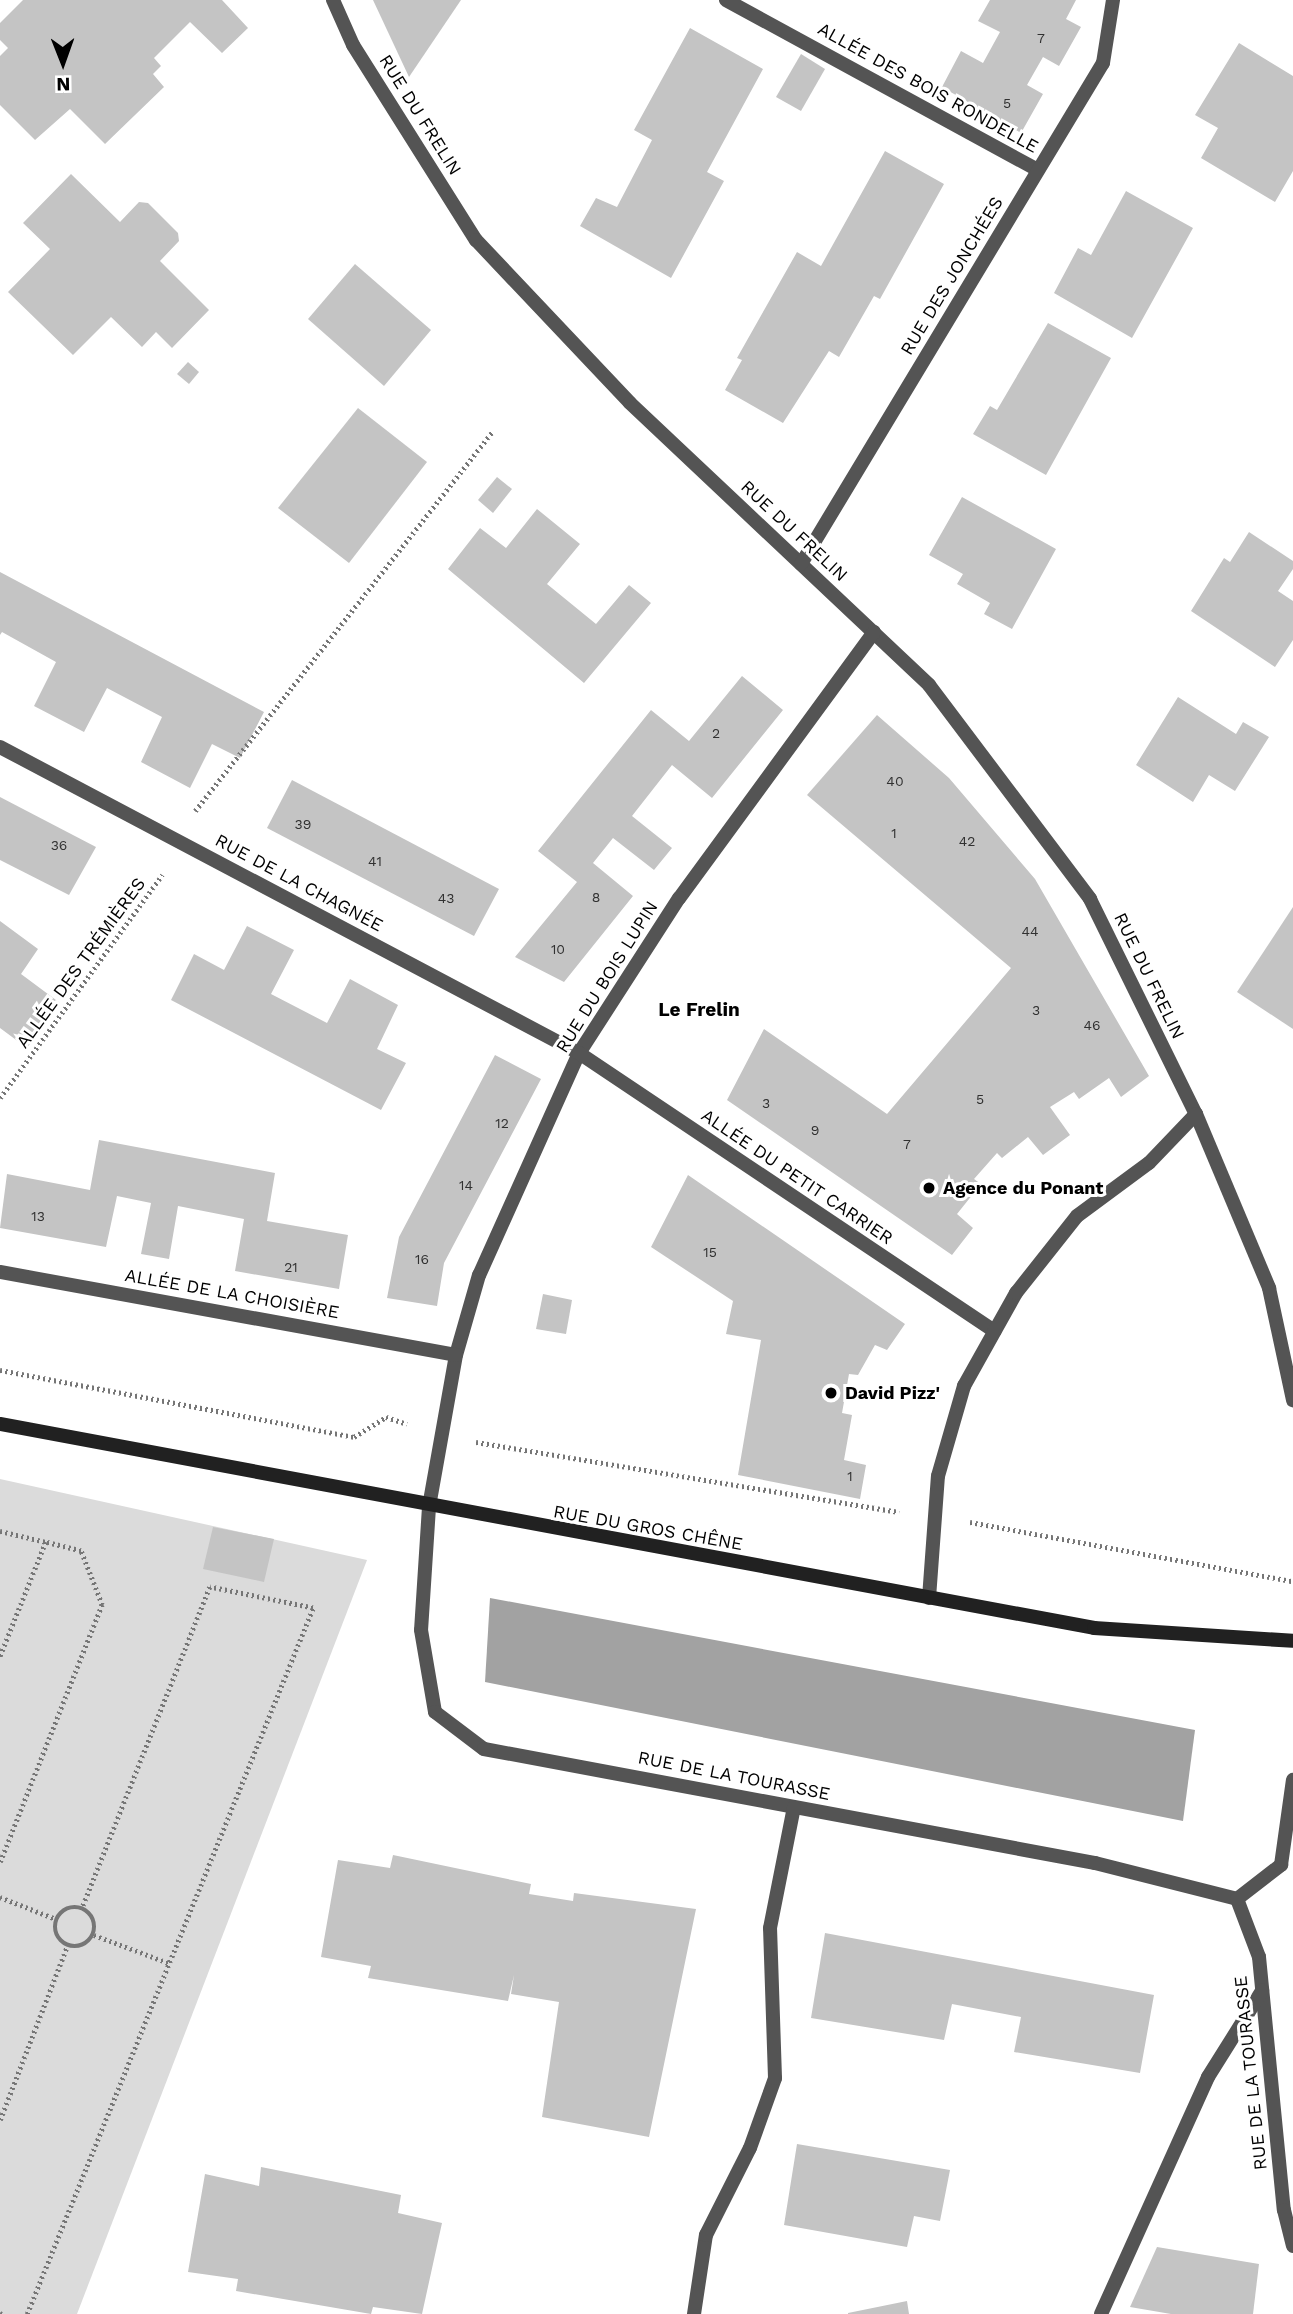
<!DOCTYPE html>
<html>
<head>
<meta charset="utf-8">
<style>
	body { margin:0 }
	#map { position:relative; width:1293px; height:2314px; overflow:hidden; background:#fff; font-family:"Work Sans",sans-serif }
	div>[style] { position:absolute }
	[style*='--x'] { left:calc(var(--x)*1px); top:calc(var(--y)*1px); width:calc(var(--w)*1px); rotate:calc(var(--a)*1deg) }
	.green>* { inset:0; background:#dbdbdb }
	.water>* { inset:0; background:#a2a2a2 }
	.building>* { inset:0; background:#c4c4c4 }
	.path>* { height:4.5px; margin-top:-2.25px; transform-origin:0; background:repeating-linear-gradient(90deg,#767676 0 2px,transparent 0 5.5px) }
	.path>.ring { margin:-2.25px; padding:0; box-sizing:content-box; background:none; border:4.5px solid #767676; border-radius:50% }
	.street>* { height:14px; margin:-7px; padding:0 7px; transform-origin:7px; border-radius:7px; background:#545454 }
	.secondary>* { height:14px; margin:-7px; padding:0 7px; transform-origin:7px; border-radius:7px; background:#212121 }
	.dots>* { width:19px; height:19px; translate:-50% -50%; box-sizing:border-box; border:4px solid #fff; border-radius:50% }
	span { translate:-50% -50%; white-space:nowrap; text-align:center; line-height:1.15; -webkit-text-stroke:6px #fff; paint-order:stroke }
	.number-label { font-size:14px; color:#313131 }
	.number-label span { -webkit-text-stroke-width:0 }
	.street-label { font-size:18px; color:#000 }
	.poi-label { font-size:18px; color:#000; font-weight:700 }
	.left { translate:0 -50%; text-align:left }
	.neighbourhood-label { font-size:19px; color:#000; font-weight:700 }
	.north { position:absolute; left:28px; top:28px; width:70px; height:70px; -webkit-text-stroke:5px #fff; paint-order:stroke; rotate:179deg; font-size:19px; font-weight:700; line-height:28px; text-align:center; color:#000 }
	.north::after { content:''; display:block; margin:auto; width:24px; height:32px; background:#000; clip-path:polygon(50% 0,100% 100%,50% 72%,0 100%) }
</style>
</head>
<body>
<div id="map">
	<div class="green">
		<i style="clip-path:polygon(0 1479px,367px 1560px,77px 2314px,0 2314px)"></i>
	</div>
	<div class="water">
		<i style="clip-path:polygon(490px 1598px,1195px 1730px,1183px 1821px,485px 1682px)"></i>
	</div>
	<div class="building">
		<i style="clip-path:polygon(23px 0,222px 0,248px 28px,222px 53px,190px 22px,154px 58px,161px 66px,153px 74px,164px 87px,105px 144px,70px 109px,35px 140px,0 105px,0 56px,8px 48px,0 40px,0 23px)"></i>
		<i style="clip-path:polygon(373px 0,461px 0,409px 77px)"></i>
		<i style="clip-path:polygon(990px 0,1076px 0,1066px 19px,1081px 27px,1059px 66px,1043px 57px,1027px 85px,1043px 94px,1021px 133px,942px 87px,961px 51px,983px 63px,1000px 32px,978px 21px)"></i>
		<i style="clip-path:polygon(690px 28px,763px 69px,707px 172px,724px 181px,671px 278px,580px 226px,596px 198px,617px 207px,652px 140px,634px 130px)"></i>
		<i style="clip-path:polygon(1239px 43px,1293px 76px,1293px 171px,1275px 202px,1201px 158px,1218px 128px,1195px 115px)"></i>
		<i style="clip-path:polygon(801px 54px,825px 69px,801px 111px,776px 97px)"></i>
		<i style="clip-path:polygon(885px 151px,944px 184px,880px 299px,874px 296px,839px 357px,829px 351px,783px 423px,725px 390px,742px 360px,737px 358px,797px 252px,821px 266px)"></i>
		<i style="clip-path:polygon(71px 174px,120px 222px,139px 202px,148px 203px,178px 233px,179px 241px,160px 261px,209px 310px,172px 348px,156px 332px,142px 347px,111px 317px,73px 355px,8px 292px,50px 249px,23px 223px)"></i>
		<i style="clip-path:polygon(1126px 191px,1193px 228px,1132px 338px,1054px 293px,1078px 248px,1091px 255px)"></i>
		<i style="clip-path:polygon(355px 264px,431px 330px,384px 386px,308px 319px)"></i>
		<i style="clip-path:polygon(1048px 323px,1111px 358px,1046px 475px,973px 434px,990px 406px,997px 410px)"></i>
		<i style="clip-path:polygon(188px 362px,199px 372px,189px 384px,177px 374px)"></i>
		<i style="clip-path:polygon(358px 408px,427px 462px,349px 563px,278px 508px)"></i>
		<i style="clip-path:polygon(497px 477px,512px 489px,493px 513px,478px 500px)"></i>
		<i style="clip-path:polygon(962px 497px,1056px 549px,1012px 629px,984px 614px,990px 603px,957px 584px,963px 574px,929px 555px)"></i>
		<i style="clip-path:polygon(537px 509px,580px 544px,547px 584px,596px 624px,629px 585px,651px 603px,584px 683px,448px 569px,480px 528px,506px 548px)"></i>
		<i style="clip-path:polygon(1249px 532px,1293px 561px,1293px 569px,1278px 591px,1293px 601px,1293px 640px,1275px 667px,1191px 611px,1224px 558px,1230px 562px)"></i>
		<i style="clip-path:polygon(0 572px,264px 712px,240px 758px,212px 744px,190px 788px,141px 762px,162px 717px,107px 688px,84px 732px,34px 706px,56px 662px,2px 632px,0 635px)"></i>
		<i style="clip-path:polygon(742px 676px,783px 710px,712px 798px,672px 765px,632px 816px,672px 848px,654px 870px,613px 838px,593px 863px,633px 896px,564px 982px,515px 957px,577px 882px,538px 851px,651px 710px,689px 741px)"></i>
		<i style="clip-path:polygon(1178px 697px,1236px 734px,1243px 722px,1269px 737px,1235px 791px,1209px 775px,1193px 802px,1136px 765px)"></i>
		<i style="clip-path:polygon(877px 715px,949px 778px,1035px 879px,1149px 1076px,1121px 1097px,1109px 1078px,1079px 1099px,1074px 1092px,1050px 1107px,1070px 1135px,1043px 1155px,1028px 1137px,1002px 1158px,997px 1153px,974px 1179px,981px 1184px,957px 1214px,973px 1228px,952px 1255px,727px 1100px,764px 1029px,887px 1114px,1011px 968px,807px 795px)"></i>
		<i style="clip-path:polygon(292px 780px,499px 889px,474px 936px,267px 828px)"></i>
		<i style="clip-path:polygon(0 797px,96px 847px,69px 895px,0 860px)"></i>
		<i style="clip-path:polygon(1293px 907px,1293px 1029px,1237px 992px)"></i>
		<i style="clip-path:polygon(0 921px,38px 949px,21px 974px,60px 1003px,27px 1048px,0 1028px)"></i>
		<i style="clip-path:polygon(247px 926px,294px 950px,271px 994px,327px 1023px,350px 979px,398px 1005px,377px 1049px,406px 1063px,381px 1110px,171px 1000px,194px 954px,224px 970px)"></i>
		<i style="clip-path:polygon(495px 1055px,541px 1079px,444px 1263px,437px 1306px,387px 1298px,399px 1237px)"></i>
		<i style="clip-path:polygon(99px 1140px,275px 1173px,267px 1221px,348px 1235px,339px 1289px,235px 1271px,244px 1219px,178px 1206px,169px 1259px,141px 1254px,151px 1203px,117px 1196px,106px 1247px,0 1228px,7px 1174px,90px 1190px)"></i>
		<i style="clip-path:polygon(688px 1175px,905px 1324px,887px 1350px,875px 1345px,858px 1375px,849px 1374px,842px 1413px,852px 1415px,844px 1460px,866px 1465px,860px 1499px,738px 1475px,761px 1340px,726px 1334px,733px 1301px,651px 1247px)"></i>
		<i style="clip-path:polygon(543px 1294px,572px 1300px,566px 1334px,536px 1329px)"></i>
		<i style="clip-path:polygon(213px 1527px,274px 1539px,264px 1582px,203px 1569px)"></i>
		<i style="clip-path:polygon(393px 1855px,531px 1884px,529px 1894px,573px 1901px,574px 1893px,696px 1909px,649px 2137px,542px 2117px,559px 2002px,511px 1994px,514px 1975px,508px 2001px,368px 1978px,371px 1966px,321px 1957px,338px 1860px,390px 1868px)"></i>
		<i style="clip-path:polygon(825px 1933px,1154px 1995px,1140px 2073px,1014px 2052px,1021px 2017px,952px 2004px,944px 2040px,811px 2018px)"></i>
		<i style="clip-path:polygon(797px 2144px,950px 2170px,940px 2221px,914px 2216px,907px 2247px,784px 2225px)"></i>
		<i style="clip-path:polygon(261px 2167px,401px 2195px,398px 2213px,442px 2223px,422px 2314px,373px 2307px,371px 2314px,236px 2291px,238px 2279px,188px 2272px,205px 2174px,259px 2186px)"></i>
		<i style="clip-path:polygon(1157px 2247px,1259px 2264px,1253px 2314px,1171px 2314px,1130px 2307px)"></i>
		<i style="clip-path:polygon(907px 2301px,909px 2314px,848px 2314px,848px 2313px)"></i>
	</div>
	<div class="path">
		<i style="--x:195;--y:811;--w:483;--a:-51.9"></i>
		<i style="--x:0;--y:1098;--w:276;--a:-54"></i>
		<i style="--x:0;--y:1370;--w:360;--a:10.7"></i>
		<i style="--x:354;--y:1437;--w:38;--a:-32"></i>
		<i style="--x:386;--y:1417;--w:22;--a:18"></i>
		<i style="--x:476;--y:1442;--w:429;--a:9.4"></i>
		<i style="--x:970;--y:1522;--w:328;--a:10.4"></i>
		<i style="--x:0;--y:1531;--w:47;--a:13.4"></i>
		<i style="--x:46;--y:1542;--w:124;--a:111.8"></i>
		<i style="--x:0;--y:1862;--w:277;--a:-68.4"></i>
		<i style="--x:102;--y:1605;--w:58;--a:-111.3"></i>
		<i style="--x:81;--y:1551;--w:36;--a:-166"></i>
		<i style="--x:0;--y:1897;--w:60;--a:21.4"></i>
		<i class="ring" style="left:55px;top:1907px;width:35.5px;height:35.5px"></i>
		<i style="--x:94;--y:1935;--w:80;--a:20.5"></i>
		<i style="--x:0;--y:2120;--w:186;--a:-68.9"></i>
		<i style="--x:0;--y:2313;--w:2;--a:27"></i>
		<i style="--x:27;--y:2314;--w:762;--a:-67.95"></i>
		<i style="--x:313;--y:1608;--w:105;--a:-168.5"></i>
		<i style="--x:210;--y:1587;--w:347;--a:111.7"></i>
	</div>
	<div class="street">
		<i style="--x:333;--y:0;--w:49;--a:66"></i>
		<i style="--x:353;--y:45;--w:231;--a:57.8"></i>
		<i style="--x:476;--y:240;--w:224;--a:46.6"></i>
		<i style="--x:630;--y:403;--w:411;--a:43.3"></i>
		<i style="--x:929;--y:685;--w:268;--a:53"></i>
		<i style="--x:1090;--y:899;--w:240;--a:63.8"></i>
		<i style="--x:1196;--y:1114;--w:189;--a:67.2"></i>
		<i style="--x:1269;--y:1288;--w:115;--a:77.9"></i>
		<i style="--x:726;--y:0;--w:355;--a:28.6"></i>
		<i style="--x:801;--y:564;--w:585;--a:-58.92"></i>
		<i style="--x:1103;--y:63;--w:64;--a:-81"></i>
		<i style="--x:874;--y:632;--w:330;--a:126.2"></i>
		<i style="--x:679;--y:898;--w:184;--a:122.8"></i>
		<i style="--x:579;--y:1053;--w:243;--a:114.2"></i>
		<i style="--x:479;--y:1275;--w:83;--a:106"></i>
		<i style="--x:456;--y:1355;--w:154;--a:100.1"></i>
		<i style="--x:429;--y:1507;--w:123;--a:93.7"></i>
		<i style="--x:421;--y:1630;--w:83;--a:80.3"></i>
		<i style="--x:435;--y:1712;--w:61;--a:37.1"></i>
		<i style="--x:484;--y:1749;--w:622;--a:10.57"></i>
		<i style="--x:1095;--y:1863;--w:146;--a:14.2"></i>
		<i style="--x:0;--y:747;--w:655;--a:27.86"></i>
		<i style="--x:579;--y:1053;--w:500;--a:33.8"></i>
		<i style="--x:0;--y:1272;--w:463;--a:10.3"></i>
		<i style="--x:929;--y:1598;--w:122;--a:-85.8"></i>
		<i style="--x:938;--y:1476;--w:94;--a:-73.9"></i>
		<i style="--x:964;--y:1386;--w:107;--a:-60.8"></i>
		<i style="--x:1016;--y:1293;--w:98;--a:-51.6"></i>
		<i style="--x:1077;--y:1216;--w:89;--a:-36.4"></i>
		<i style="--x:1149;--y:1163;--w:68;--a:-46.2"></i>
		<i style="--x:1237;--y:1899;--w:62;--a:69.2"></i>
		<i style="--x:1259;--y:1957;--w:254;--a:84.4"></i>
		<i style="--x:1284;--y:2210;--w:37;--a:76"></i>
		<i style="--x:1237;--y:1899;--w:56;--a:-37.7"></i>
		<i style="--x:1281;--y:1865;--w:86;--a:-82"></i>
		<i style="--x:694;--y:2314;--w:80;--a:-81.4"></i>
		<i style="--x:706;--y:2235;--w:97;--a:-63.2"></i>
		<i style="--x:750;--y:2148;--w:74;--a:-70.3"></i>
		<i style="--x:775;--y:2078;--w:150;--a:-91.9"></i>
		<i style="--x:770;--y:1928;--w:123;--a:-78.8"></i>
		<i style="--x:1101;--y:2314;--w:260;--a:-65.7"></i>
		<i style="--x:1208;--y:2077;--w:102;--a:-57.9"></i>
	</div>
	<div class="secondary">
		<i style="--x:0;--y:1424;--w:1113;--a:10.56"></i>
		<i style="--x:1094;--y:1628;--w:199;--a:3.7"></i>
	</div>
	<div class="dots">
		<i style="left:929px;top:1188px;background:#000"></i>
		<i style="left:831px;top:1393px;background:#000"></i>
	</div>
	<div class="number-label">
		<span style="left:1041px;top:38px">7</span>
		<span style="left:1007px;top:103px">5</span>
		<span style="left:716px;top:733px">2</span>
		<span style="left:895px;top:781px">40</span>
		<span style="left:303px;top:824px">39</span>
		<span style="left:894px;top:833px">1</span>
		<span style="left:967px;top:841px">42</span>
		<span style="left:59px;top:845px">36</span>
		<span style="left:375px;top:861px">41</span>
		<span style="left:596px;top:897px">8</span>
		<span style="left:446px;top:898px">43</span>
		<span style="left:1030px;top:931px">44</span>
		<span style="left:558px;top:949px">10</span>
		<span style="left:1036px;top:1010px">3</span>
		<span style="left:1092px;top:1025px">46</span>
		<span style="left:980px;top:1099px">5</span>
		<span style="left:766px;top:1103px">3</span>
		<span style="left:502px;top:1123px">12</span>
		<span style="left:815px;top:1130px">9</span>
		<span style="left:907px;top:1144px">7</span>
		<span style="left:466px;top:1185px">14</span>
		<span style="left:38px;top:1216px">13</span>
		<span style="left:710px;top:1252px">15</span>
		<span style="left:422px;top:1259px">16</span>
		<span style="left:291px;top:1267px">21</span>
		<span style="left:850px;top:1476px">1</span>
	</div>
	<div class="street-label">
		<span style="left:928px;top:88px;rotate:29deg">ALLÉE DES BOIS RONDELLE</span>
		<span style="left:420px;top:115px;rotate:58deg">RUE DU FRELIN</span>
		<span style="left:952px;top:276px;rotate:-59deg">RUE DES JONCHÉES</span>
		<span style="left:794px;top:531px;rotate:43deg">RUE DU FRELIN</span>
		<span style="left:299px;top:883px;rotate:28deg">RUE DE LA CHAGNÉE</span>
		<span style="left:81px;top:963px;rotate:-54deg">ALLÉE DES TRÉMIÈRES</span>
		<span style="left:1149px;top:976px;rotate:64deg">RUE DU FRELIN</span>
		<span style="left:607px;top:977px;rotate:-58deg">RUE DU BOIS LUPIN</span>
		<span style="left:797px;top:1177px;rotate:34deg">ALLÉE DU PETIT CARRIER</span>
		<span style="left:232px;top:1294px;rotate:10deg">ALLÉE DE LA CHOISIÈRE</span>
		<span style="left:648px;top:1528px;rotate:10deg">RUE DU GROS CHÊNE</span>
		<span style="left:734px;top:1776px;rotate:11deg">RUE DE LA TOURASSE</span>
		<span style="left:1251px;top:2073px;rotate:-96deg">RUE DE LA TOURASSE</span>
	</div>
	<div class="poi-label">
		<span class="left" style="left:943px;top:1188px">Agence du Ponant</span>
		<span class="left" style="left:845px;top:1393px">David Pizz'</span>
	</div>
	<div class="neighbourhood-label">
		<span style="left:699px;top:1010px">Le Frelin</span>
	</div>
	<div class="north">N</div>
</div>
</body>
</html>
